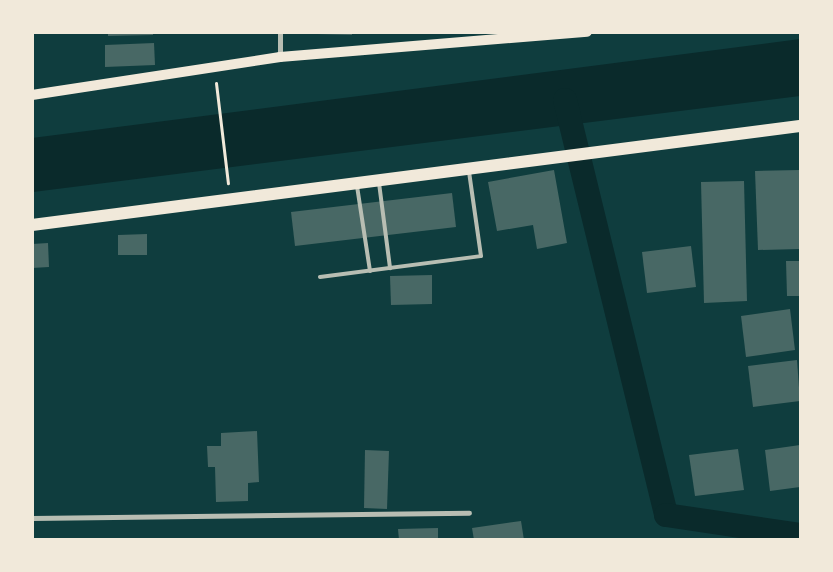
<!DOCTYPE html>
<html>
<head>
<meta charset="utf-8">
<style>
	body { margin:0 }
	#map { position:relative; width:833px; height:572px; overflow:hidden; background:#0f3d3e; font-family:"PT Sans Narrow",sans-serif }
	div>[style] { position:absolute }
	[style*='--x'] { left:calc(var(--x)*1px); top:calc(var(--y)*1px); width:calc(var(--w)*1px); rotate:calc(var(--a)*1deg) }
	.water>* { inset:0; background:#0a2a2b }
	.canal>* { height:24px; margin:-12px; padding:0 12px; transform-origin:12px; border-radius:12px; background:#0a2a2b }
	.building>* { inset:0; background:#486865 }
	.path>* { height:3px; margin:-1.5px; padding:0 1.5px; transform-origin:1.5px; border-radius:1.5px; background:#f1e9da }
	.service>* { height:4px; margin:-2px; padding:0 2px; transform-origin:2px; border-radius:2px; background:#b8beb3 }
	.minor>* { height:5px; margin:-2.5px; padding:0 2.5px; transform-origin:2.5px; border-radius:2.5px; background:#b8beb3 }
	.secondary>* { height:10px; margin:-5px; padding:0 5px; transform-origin:5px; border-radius:5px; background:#f1e9da }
	.primary>* { height:12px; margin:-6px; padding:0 6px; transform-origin:6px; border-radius:6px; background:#f1e9da }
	span { translate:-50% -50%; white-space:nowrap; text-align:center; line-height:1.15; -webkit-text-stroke:5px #f1e9da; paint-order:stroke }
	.frame { position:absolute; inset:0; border:34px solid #f1e9da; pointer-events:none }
</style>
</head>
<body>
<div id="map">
	<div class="water">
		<i style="clip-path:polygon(800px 39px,800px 96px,33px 192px,32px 138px)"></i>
	</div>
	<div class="canal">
		<i style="--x:565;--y:100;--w:427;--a:76.3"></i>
		<i style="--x:666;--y:515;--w:135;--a:8.5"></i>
	</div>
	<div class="building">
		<i style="clip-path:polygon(108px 32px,153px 32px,153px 35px,108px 36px)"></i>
		<i style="clip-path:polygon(317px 32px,352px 32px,352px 35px,317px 34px)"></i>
		<i style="clip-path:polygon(154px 43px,155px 65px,105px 67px,105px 45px)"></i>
		<i style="clip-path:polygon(554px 170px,567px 243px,537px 249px,533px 225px,497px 231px,488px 182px)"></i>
		<i style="clip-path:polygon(800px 170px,800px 249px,758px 250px,755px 171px)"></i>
		<i style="clip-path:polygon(744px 181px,747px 301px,704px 303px,701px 182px)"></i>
		<i style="clip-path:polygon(452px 193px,456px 227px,295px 246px,291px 212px)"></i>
		<i style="clip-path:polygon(147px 234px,147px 255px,118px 255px,118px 235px)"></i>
		<i style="clip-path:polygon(48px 243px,49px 267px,32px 268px,32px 244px)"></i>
		<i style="clip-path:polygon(691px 246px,696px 287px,647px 293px,642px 252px)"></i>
		<i style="clip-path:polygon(786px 261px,800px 261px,800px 296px,787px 296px)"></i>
		<i style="clip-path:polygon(432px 275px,432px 304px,391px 305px,390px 276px)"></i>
		<i style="clip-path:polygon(790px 309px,795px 350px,746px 357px,741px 316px)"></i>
		<i style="clip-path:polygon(797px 360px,800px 401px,753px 407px,748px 366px)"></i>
		<i style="clip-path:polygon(257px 431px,259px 482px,248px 483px,248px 501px,216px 502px,215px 467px,208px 467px,207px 446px,221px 446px,221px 433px)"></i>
		<i style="clip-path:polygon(800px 445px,800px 487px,770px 491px,765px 450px)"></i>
		<i style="clip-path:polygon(738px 449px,744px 490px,695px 496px,689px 455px)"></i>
		<i style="clip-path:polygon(365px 450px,389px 451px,387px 509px,364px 508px)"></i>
		<i style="clip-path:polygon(521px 521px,524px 540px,474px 540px,472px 528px)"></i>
		<i style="clip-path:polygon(438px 528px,438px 540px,399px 540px,398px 529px)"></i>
	</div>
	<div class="path">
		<i style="--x:216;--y:83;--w:101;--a:83.2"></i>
	</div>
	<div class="service">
		<i style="--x:379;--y:183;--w:86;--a:82.6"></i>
		<i style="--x:357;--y:186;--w:86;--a:81.3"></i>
		<i style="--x:320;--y:277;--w:162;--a:-7.4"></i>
		<i style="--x:481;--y:256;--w:85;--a:-98.1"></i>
	</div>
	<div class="minor">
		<i style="--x:280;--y:32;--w:25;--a:90"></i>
		<i style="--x:32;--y:518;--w:437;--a:-0.7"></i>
	</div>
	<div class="secondary">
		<i style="--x:32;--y:95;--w:251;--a:-8.7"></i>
		<i style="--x:280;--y:57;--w:308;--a:-4.7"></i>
	</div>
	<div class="primary">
		<i style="--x:32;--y:225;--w:774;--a:-7.35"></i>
	</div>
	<div class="frame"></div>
</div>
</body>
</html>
